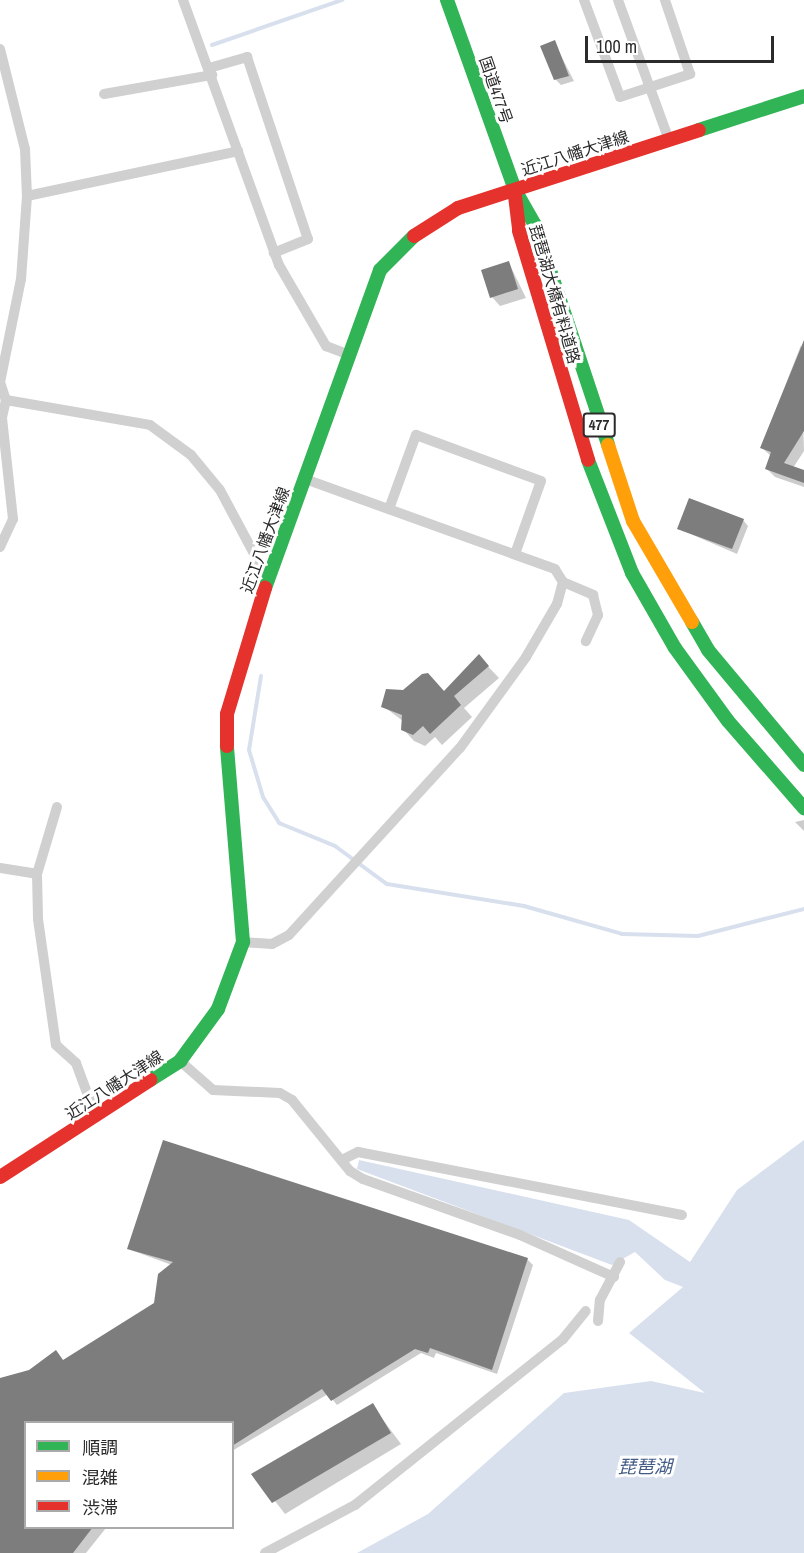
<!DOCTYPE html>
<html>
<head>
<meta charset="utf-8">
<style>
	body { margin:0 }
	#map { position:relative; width:804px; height:1553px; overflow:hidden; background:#fff; font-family:"Archivo Narrow","Noto Sans JP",sans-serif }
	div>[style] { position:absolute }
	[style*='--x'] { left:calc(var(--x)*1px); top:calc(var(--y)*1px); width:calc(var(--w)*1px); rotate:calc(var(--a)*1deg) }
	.water>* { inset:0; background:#d8e0ee }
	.shadow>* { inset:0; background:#0003 }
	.stream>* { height:4px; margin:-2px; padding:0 2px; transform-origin:2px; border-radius:2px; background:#d8e0ee }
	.building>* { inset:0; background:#7d7d7d }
	.street>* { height:10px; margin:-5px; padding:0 5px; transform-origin:5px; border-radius:5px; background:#d0d0d0 }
	.fast>* { height:14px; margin:-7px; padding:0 7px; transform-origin:7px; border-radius:7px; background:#30b455 }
	.slow>* { height:14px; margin:-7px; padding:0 7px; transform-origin:7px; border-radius:7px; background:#ff9f0a }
	.jam>* { height:14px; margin:-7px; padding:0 7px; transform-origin:7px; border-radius:7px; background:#e5322d }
	span { translate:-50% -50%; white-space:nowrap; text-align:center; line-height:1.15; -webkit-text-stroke:6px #fff; paint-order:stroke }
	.shield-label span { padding:2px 4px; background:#fff; border:2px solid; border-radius:4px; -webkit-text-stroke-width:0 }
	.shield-label { font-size:15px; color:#2b2b2b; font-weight:700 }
	.street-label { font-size:16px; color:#2b2b2b }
	.water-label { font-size:18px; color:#425b85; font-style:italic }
	.legend { position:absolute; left:24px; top:1421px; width:210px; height:108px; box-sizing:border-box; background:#fff; border:2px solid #aaa; margin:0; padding:8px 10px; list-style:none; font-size:18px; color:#2b2b2b }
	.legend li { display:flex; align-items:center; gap:12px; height:30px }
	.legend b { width:30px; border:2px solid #aaa }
	.scale { position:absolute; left:585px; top:36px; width:189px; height:27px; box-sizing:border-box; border:3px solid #2b2b2b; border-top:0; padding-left:8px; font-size:18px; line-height:21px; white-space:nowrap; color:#2b2b2b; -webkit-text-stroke:4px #fff; paint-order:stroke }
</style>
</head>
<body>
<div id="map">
	<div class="water">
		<i style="clip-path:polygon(804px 1140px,804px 1553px,357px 1553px,428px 1514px,564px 1393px,651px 1381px,705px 1393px,629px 1333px,683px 1287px,665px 1280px,635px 1252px,612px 1265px,357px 1169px,359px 1160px,629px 1220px,690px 1262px,737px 1190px)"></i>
	</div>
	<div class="shadow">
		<i style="clip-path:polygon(554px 42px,574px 81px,561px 85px,555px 79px)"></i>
		<i style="clip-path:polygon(509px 263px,526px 298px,500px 306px,492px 297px)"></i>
		<i style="clip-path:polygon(801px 345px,804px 451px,793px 468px,804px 471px,804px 487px,775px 477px,767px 469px,771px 456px,761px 447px)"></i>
		<i style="clip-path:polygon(743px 520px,748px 526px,737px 554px,679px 529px)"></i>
		<i style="clip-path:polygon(479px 657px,499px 678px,464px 708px,472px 717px,442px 745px,435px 737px,425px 746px,414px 741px,403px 729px,403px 721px,383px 706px,445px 692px)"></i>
		<i style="clip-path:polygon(804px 820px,804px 831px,795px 822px)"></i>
		<i style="clip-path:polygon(128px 1249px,527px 1259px,533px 1265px,497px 1374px,436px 1353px,434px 1358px,421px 1353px,337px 1405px,328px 1394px,232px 1451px,232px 1422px,26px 1422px,26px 1528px,106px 1528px,86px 1553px,0 1553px,0 1379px,64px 1362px,155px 1304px,172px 1265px)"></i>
		<i style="clip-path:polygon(372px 1405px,401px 1444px,285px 1514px,254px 1474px)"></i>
	</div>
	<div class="stream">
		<i style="--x:212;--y:45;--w:138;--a:-19.1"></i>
		<i style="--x:261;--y:676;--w:75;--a:99.2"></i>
		<i style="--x:249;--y:750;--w:49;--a:73.4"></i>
		<i style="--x:263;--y:797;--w:31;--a:58"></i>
		<i style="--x:279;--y:823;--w:61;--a:22.3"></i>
		<i style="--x:335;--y:846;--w:64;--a:36.2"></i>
		<i style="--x:387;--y:884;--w:139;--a:9.1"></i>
		<i style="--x:524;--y:906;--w:102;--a:15.9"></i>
		<i style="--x:622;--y:934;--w:76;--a:1.5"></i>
		<i style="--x:698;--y:936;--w:109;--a:-14.3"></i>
	</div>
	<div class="building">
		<i style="clip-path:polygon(555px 40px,569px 76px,554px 80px,540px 46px)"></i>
		<i style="clip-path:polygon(509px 261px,518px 289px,490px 298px,481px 270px)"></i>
		<i style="clip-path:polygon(804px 340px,804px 431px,784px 463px,804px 470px,804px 483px,765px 469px,771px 452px,760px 448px)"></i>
		<i style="clip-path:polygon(689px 498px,744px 519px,732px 549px,677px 529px)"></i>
		<i style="clip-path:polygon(479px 654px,489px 666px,454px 696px,461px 705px,430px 734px,423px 726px,413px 735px,401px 730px,402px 715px,381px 707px,386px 689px,403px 690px,422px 674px,428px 673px,444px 691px)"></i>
		<i style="clip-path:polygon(163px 1140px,528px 1258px,492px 1370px,430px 1348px,428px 1353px,415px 1349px,331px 1401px,322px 1389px,232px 1446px,232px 1422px,26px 1422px,26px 1527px,93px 1527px,73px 1553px,0 1553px,0 1378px,29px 1370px,56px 1350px,63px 1360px,154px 1303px,158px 1274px,173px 1262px,127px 1249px)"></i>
		<i style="clip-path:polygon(373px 1403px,391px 1433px,272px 1503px,251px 1474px)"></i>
	</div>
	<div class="street">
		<i style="--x:183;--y:0;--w:282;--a:70.1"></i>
		<i style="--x:279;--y:265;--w:94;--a:59.9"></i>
		<i style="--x:326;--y:346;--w:22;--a:21"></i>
		<i style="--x:584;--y:0;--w:103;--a:69.6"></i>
		<i style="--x:620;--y:97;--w:74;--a:-18.2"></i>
		<i style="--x:690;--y:74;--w:78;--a:-108.7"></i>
		<i style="--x:618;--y:0;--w:149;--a:70"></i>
		<i style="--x:0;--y:49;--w:103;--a:76"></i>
		<i style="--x:25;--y:149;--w:47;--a:87.6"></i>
		<i style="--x:27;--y:196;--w:83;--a:94.1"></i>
		<i style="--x:21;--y:279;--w:105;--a:101.5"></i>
		<i style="--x:209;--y:68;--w:40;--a:-16"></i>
		<i style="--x:247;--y:57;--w:192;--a:71.5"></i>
		<i style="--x:308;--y:239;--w:37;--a:158"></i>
		<i style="--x:104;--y:94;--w:110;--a:-10"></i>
		<i style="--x:27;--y:196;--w:216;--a:-12"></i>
		<i style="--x:0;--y:382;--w:19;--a:72"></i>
		<i style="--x:6;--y:400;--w:18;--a:103"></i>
		<i style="--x:2;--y:418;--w:102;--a:83.8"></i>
		<i style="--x:13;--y:519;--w:31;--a:115"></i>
		<i style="--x:6;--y:400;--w:146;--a:9.8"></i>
		<i style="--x:150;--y:425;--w:51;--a:36.2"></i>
		<i style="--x:191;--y:455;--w:45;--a:50.4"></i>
		<i style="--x:220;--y:490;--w:102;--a:61.9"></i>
		<i style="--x:389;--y:509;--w:79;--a:-70"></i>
		<i style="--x:416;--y:435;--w:133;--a:20.2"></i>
		<i style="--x:541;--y:481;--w:77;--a:109.6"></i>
		<i style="--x:563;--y:582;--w:33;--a:23"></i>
		<i style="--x:593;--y:595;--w:21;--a:76"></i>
		<i style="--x:598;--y:615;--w:29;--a:115"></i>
		<i style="--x:57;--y:807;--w:70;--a:106.6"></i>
		<i style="--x:37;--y:874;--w:45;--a:88.7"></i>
		<i style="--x:38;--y:919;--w:127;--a:81.9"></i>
		<i style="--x:56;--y:1045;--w:27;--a:42"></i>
		<i style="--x:76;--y:1063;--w:58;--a:69.7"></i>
		<i style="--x:0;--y:868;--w:37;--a:9"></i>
		<i style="--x:243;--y:942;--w:29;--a:4"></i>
		<i style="--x:272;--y:944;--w:19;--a:-28"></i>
		<i style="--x:289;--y:935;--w:253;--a:-47.6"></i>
		<i style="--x:460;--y:748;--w:112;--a:-54"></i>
		<i style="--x:526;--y:657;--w:61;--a:-59.7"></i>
		<i style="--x:557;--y:604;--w:23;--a:-75"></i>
		<i style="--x:563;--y:582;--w:15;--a:-122"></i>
		<i style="--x:555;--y:569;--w:266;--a:-160.2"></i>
		<i style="--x:180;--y:1061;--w:44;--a:41.3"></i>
		<i style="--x:213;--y:1090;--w:67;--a:2.6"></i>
		<i style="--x:280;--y:1093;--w:14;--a:30"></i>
		<i style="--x:292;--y:1100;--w:92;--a:50.8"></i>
		<i style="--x:350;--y:1171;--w:15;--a:32"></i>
		<i style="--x:363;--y:1179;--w:167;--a:19.6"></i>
		<i style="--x:520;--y:1235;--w:103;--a:24.1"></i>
		<i style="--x:344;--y:1159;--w:16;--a:-27"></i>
		<i style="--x:358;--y:1152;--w:330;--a:11"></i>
		<i style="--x:598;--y:1321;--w:21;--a:-85"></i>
		<i style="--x:600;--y:1300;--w:43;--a:-62.2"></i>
		<i style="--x:265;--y:1553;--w:102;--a:-28.1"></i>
		<i style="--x:355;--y:1505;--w:266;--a:-38.6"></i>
		<i style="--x:563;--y:1339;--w:36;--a:-51"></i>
	</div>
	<div class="fast">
		<i style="--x:447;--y:0;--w:202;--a:70.3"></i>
		<i style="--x:515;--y:190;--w:40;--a:60.3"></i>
		<i style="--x:535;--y:225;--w:232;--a:71.6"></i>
		<i style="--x:699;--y:130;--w:110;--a:-17.9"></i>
		<i style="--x:588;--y:460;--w:121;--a:68.7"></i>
		<i style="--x:632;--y:573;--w:86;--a:60.2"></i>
		<i style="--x:675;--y:648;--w:90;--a:54"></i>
		<i style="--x:728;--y:721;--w:116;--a:48.9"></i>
		<i style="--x:265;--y:588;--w:338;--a:-70.1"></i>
		<i style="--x:380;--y:270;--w:48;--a:-45"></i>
		<i style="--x:692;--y:622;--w:32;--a:60"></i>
		<i style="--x:708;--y:650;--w:150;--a:50.1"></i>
		<i style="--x:150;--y:1080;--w:36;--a:-32"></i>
		<i style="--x:180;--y:1061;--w:64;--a:-53.8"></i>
		<i style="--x:218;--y:1009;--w:72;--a:-69.5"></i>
		<i style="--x:243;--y:942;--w:197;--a:-94.7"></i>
	</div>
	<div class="slow">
		<i style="--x:608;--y:445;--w:80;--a:71.8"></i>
		<i style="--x:633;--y:521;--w:117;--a:59.7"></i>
	</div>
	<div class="jam">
		<i style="--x:515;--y:196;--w:35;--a:83"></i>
		<i style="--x:519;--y:231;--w:239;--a:73.2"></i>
		<i style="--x:414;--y:236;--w:52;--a:-32.5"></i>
		<i style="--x:458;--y:208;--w:253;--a:-17.9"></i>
		<i style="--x:227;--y:746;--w:32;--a:-90"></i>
		<i style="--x:227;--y:714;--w:132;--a:-73.2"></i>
		<i style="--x:0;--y:1177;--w:179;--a:-32.9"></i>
	</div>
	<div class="shield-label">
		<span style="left:599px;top:425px">477</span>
	</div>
	<div class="street-label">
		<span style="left:496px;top:90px;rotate:71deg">国道477号</span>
		<span style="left:575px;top:153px;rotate:-18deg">近江八幡大津線</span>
		<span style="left:555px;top:294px;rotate:74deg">琵琶湖大橋有料道路</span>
		<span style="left:265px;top:540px;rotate:-70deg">近江八幡大津線</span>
		<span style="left:114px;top:1085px;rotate:-33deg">近江八幡大津線</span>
	</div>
	<div class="water-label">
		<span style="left:645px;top:1467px">琵琶湖</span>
	</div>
	<ul class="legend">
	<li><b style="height:8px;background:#30b455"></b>順調</li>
	<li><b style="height:8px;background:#ff9f0a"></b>混雑</li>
	<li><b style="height:8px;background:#e5322d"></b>渋滞</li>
	</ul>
	<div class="scale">100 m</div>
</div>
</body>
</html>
